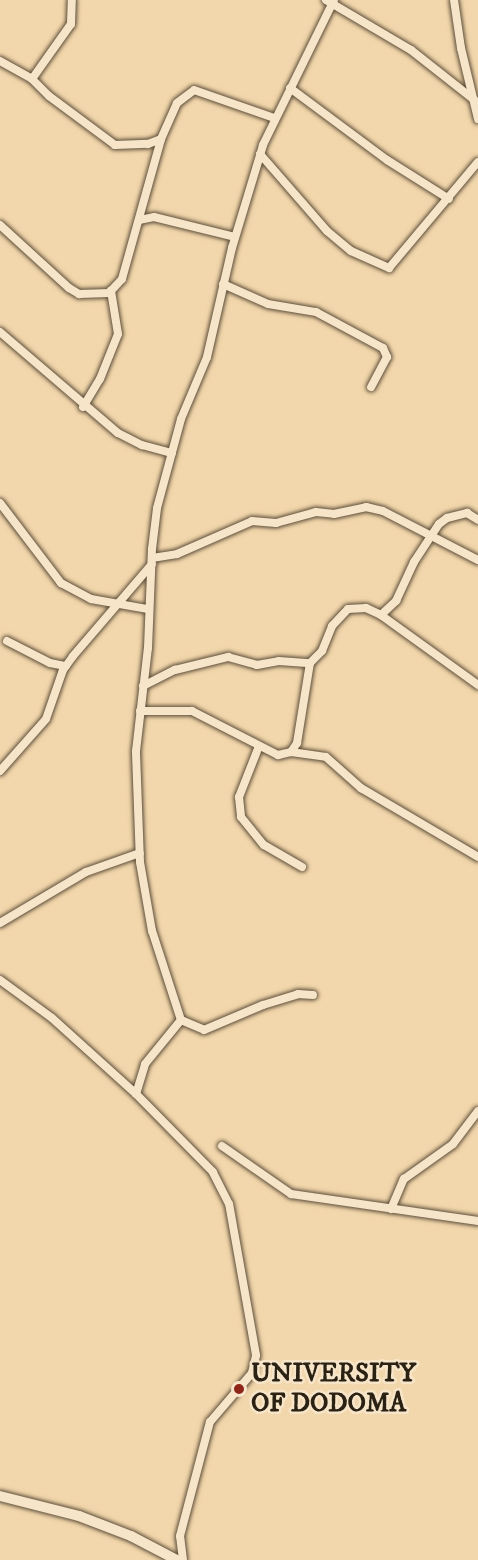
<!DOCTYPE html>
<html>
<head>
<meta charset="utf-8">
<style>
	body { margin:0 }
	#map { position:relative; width:478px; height:1560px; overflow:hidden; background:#f3d7ac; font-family:"IM FELL DW Pica",serif }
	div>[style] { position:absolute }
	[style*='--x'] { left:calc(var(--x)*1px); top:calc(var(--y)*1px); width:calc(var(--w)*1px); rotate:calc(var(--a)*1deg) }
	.roads { filter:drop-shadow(0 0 2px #5d4e39) drop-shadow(0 0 2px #5d4e39) }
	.minor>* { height:8px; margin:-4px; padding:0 4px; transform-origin:4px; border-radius:4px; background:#f7e5c9 }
	.tertiary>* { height:10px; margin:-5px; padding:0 5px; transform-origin:5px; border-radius:5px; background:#f7e5c9 }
	.dots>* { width:16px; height:16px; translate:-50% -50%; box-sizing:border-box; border:3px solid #f7e5c9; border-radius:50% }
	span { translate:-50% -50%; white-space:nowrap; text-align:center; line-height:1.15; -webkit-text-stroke:5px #f7e5c9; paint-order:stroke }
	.poi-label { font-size:26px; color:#2b2113; font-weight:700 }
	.left { translate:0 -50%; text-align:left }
</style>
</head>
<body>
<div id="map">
	<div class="roads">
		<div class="minor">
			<i style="--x:326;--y:0;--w:99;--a:30.5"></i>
			<i style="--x:411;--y:50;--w:85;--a:38.3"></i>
			<i style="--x:454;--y:0;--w:49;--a:81.7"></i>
			<i style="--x:461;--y:48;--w:73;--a:76.5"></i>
			<i style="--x:0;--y:61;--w:37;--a:29"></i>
			<i style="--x:32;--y:79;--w:67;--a:-54.7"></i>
			<i style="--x:71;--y:24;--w:24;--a:-88"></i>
			<i style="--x:32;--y:79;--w:24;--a:45"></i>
			<i style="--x:49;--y:96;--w:82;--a:36.6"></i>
			<i style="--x:115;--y:145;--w:33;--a:-2"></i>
			<i style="--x:148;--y:144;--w:14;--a:-21"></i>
			<i style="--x:161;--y:139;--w:39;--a:-66"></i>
			<i style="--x:177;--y:103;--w:21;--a:-37"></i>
			<i style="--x:194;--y:90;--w:85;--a:19.3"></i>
			<i style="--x:290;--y:88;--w:121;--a:36.6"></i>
			<i style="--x:387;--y:160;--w:73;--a:32.2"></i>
			<i style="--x:260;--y:154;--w:102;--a:49"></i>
			<i style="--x:327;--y:231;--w:31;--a:40"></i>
			<i style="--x:351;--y:251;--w:42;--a:24.1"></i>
			<i style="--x:389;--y:268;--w:138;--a:-50"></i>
			<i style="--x:139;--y:220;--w:15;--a:-11"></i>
			<i style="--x:154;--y:217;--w:83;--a:13.9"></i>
			<i style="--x:0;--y:225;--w:93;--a:42.4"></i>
			<i style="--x:69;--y:288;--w:12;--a:31"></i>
			<i style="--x:79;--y:294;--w:30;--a:-2"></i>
			<i style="--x:109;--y:293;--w:19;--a:-47"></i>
			<i style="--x:122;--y:279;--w:145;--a:-74.4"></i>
			<i style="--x:223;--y:284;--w:49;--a:24"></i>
			<i style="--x:268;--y:304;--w:49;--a:9.5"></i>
			<i style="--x:316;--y:312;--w:76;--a:28.2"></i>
			<i style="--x:383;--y:348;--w:10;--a:66"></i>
			<i style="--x:387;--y:357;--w:34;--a:118"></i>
			<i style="--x:0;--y:332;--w:155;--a:40.6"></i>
			<i style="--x:118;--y:433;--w:27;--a:27"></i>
			<i style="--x:142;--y:445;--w:31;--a:15"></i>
			<i style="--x:83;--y:407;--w:33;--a:-59"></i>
			<i style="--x:100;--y:379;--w:48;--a:-68.2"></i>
			<i style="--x:118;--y:334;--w:44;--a:-99.2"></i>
			<i style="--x:0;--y:503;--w:101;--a:52.7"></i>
			<i style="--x:61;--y:583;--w:34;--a:28"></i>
			<i style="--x:91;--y:599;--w:58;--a:10"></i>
			<i style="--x:152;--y:558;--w:25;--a:-9"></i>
			<i style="--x:177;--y:554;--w:82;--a:-23.7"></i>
			<i style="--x:252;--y:521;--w:24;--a:5"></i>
			<i style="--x:276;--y:523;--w:41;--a:-15.4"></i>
			<i style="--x:316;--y:512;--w:18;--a:6"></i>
			<i style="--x:334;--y:514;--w:33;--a:-12"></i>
			<i style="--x:366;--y:507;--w:17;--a:13"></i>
			<i style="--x:383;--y:511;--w:107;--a:27.3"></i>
			<i style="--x:381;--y:615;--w:120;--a:35.8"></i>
			<i style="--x:7;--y:641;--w:48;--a:27.1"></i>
			<i style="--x:50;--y:663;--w:16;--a:11"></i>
			<i style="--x:143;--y:686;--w:36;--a:-27"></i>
			<i style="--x:175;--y:670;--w:55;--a:-13.8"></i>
			<i style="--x:228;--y:657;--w:30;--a:15"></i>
			<i style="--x:257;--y:665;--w:22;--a:-10"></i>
			<i style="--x:279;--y:661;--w:31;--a:4"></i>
			<i style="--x:310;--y:663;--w:17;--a:-45"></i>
			<i style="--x:322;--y:651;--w:27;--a:-68"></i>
			<i style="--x:332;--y:626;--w:23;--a:-47"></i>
			<i style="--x:348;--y:609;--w:18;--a:-3"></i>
			<i style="--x:366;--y:608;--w:17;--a:25"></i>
			<i style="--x:381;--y:615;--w:21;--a:-43"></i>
			<i style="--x:396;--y:601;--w:43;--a:-65.2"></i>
			<i style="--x:414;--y:562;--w:45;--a:-56.7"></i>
			<i style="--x:439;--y:524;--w:10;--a:-37"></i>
			<i style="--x:447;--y:518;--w:21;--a:-14"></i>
			<i style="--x:467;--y:513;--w:13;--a:32"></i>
			<i style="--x:140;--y:711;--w:52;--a:0"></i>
			<i style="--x:192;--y:711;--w:97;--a:27.1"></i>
			<i style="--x:278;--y:755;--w:13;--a:-13"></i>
			<i style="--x:291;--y:752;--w:11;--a:-56"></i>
			<i style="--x:297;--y:743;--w:81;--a:-80.8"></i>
			<i style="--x:259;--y:746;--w:55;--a:111.4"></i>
			<i style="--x:239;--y:797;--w:20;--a:84"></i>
			<i style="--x:241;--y:817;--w:36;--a:51"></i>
			<i style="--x:264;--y:845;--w:44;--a:30.1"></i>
			<i style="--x:291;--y:752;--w:35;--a:8"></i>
			<i style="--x:326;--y:757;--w:47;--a:41.5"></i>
			<i style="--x:361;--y:788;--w:136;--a:30.5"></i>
			<i style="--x:0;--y:771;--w:69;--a:-48.5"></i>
			<i style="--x:46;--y:719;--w:52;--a:-70.9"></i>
			<i style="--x:63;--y:670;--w:17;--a:-54"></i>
			<i style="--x:73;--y:656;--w:121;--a:-49.3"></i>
			<i style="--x:0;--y:923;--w:100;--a:-30.7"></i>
			<i style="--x:86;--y:872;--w:57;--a:-19.4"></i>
			<i style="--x:0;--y:980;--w:64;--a:36.2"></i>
			<i style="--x:52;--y:1018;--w:113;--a:42.1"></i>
			<i style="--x:181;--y:1020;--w:25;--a:23"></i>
			<i style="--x:204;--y:1030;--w:64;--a:-23"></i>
			<i style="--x:263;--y:1005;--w:37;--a:-17"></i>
			<i style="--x:298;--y:994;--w:15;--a:4"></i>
			<i style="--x:222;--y:1146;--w:84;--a:34.8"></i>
			<i style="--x:291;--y:1194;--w:189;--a:8.2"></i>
			<i style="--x:391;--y:1209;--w:33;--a:-67"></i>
			<i style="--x:404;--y:1179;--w:60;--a:-35.5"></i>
			<i style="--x:453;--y:1144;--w:41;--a:-52.9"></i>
			<i style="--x:183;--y:1560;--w:24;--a:-97"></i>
			<i style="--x:180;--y:1536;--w:118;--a:-75.3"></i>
			<i style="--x:210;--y:1422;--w:65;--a:-49.4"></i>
			<i style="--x:252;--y:1373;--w:18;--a:-77"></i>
			<i style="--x:256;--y:1355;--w:153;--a:-100.1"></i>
			<i style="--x:229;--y:1204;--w:36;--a:-117"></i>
			<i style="--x:213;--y:1172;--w:110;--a:-134.6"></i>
			<i style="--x:136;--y:1094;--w:31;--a:-73"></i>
			<i style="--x:145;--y:1064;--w:57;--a:-50.7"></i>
			<i style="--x:181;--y:1020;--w:94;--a:-108"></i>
			<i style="--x:152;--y:931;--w:70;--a:-99.9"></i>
			<i style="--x:140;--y:862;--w:111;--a:-92.1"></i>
			<i style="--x:136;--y:751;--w:104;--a:-83.4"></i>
			<i style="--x:148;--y:648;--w:99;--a:-87.7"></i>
			<i style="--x:152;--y:549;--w:41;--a:-83"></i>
			<i style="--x:157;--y:508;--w:92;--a:-74.9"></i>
			<i style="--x:181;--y:419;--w:67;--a:-67.2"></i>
			<i style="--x:207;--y:357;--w:112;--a:-77.1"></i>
			<i style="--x:232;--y:248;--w:108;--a:-73.2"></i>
			<i style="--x:263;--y:145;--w:161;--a:-63.9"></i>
		</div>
		<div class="tertiary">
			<i style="--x:0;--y:1496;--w:81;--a:14.2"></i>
			<i style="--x:79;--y:1516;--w:56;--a:21"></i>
			<i style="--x:131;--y:1536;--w:52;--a:27.6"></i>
		</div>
	</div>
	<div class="dots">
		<i style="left:239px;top:1389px;background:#8f2418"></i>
	</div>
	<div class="poi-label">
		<span class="left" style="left:251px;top:1389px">UNIVERSITY<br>OF DODOMA</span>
	</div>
</div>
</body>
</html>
